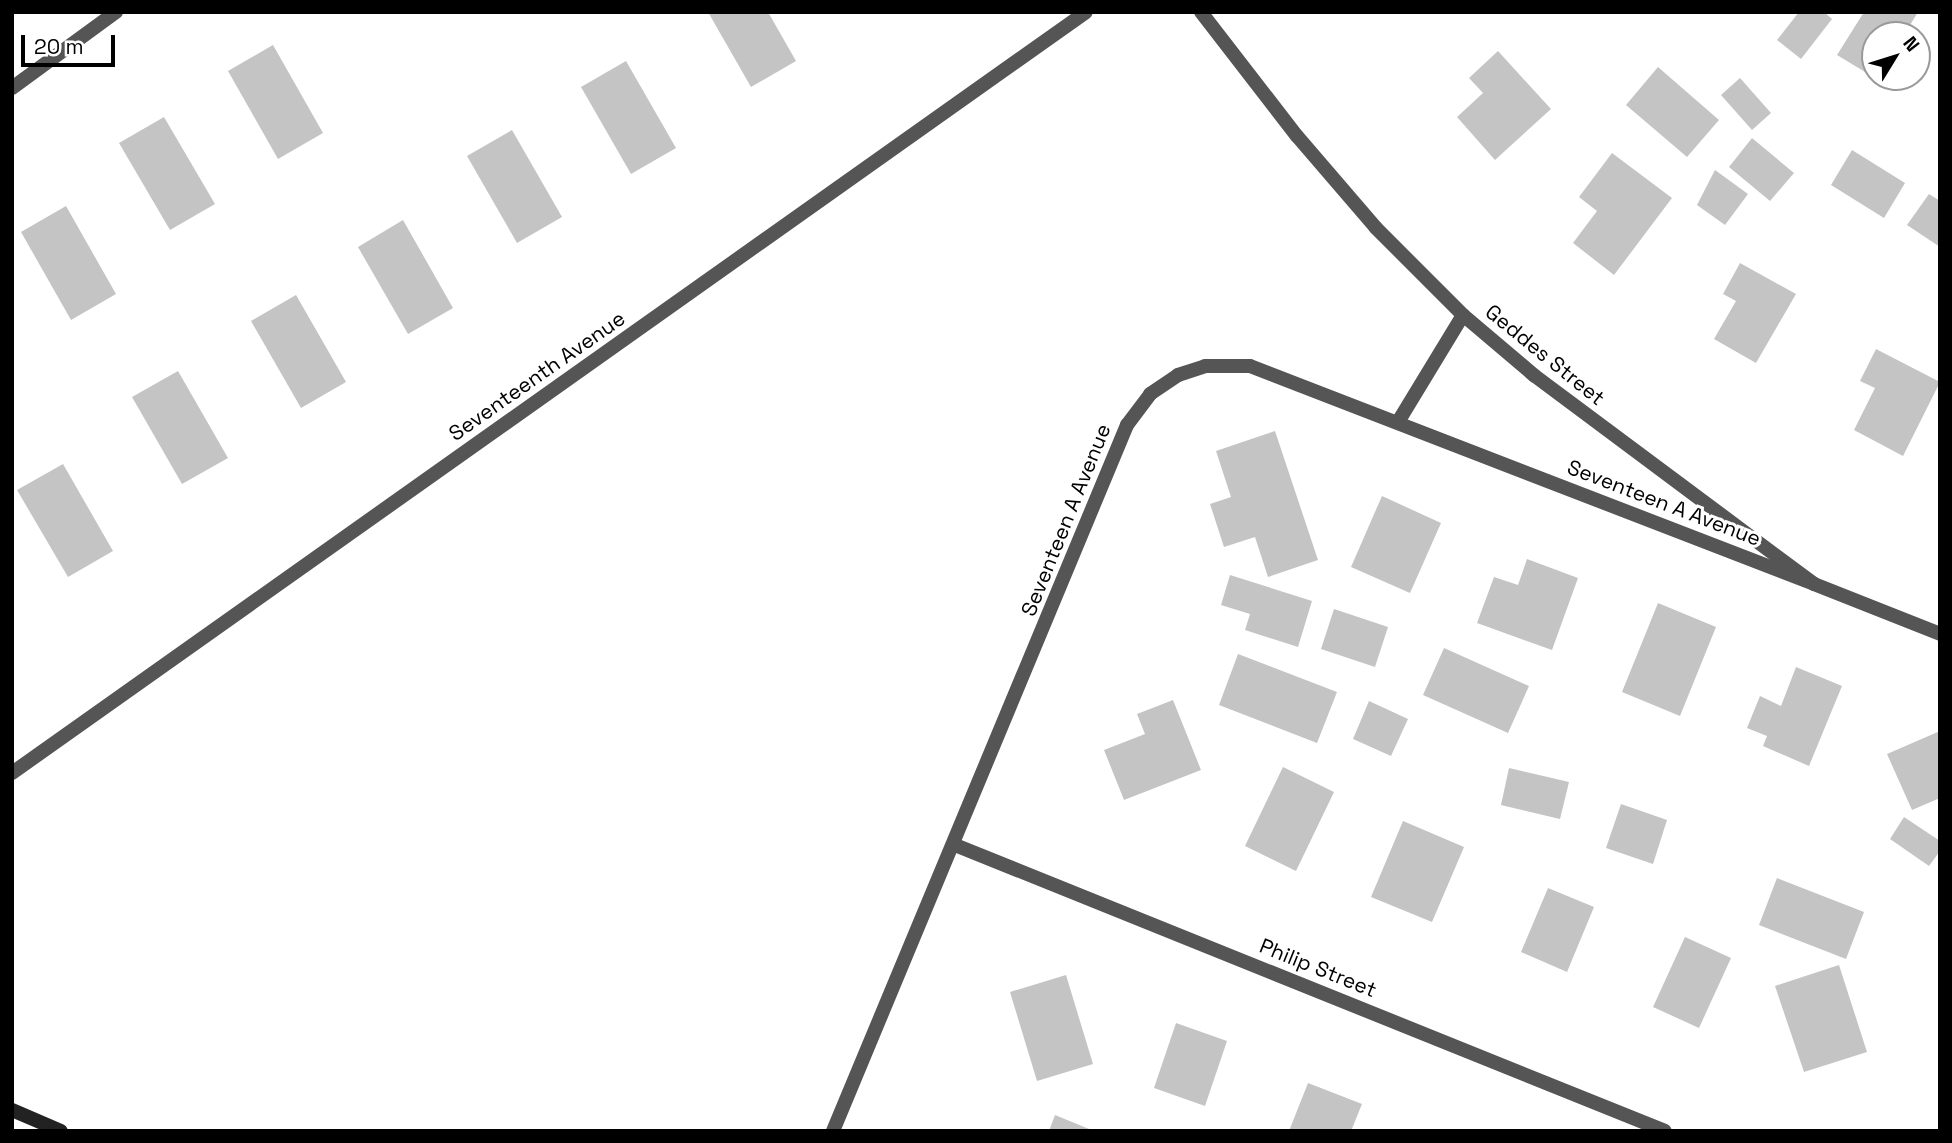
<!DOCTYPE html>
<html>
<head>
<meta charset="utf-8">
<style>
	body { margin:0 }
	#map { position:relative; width:1952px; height:1143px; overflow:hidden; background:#fff; font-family:"Space Grotesk",sans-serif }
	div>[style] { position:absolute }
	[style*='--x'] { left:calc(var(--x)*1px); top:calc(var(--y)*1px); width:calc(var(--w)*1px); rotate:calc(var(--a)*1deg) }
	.building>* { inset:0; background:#c4c4c4 }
	.minor>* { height:14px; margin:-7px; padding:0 7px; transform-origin:7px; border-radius:7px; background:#555 }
	.secondary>* { height:14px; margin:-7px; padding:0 7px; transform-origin:7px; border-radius:7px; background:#222 }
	span { translate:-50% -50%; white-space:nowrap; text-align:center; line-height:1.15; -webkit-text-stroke:6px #fff; paint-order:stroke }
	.street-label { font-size:21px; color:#000 }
	.frame { position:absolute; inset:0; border:14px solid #000; pointer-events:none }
	.north { position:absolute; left:1861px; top:21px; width:70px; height:70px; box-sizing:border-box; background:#fff; border:2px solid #999; border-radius:50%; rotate:52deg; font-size:19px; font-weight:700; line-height:28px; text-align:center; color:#000 }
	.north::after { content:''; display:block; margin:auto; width:24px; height:32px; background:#000; clip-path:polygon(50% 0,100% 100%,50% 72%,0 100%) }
	.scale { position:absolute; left:21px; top:35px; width:94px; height:32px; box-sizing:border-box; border:4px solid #000; border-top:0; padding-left:9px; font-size:21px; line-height:24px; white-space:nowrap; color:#000; -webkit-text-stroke:5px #fff; paint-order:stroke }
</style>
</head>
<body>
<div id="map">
	<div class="building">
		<i style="clip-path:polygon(708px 12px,768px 12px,796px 61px,751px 87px)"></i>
		<i style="clip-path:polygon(1799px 12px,1824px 12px,1832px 19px,1801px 59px,1777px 40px)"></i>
		<i style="clip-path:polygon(1864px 12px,1918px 12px,1904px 35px,1875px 35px,1875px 78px,1837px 55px)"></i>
		<i style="clip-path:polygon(273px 45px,323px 133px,278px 159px,228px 71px)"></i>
		<i style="clip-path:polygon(1498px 51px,1551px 109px,1495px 160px,1457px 117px,1483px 93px,1469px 78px)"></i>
		<i style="clip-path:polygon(626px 61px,676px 148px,631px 174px,581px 87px)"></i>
		<i style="clip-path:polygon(1658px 67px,1719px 120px,1687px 157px,1626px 105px)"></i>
		<i style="clip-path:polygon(1740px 78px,1771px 113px,1752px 130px,1721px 95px)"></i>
		<i style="clip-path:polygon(164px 117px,215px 204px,170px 230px,119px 143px)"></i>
		<i style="clip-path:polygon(512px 130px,562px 217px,517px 243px,467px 156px)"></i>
		<i style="clip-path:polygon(1752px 138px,1794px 173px,1770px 201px,1729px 167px)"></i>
		<i style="clip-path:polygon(1852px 150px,1905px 183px,1884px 218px,1831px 185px)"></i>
		<i style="clip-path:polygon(1612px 153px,1672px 198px,1614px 275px,1573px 243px,1597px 211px,1579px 197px)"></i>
		<i style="clip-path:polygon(1715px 170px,1748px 194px,1725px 225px,1697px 205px)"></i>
		<i style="clip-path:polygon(1929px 194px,1940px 201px,1940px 247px,1907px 225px)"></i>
		<i style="clip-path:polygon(66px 206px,116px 294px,71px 320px,21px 232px)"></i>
		<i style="clip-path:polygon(403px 220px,453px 308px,408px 334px,358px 247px)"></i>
		<i style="clip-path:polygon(1740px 263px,1796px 294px,1756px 363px,1714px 339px,1736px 301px,1723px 294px)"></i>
		<i style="clip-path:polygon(296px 295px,346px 382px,301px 408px,251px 321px)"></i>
		<i style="clip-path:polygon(1876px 349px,1940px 382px,1903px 456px,1854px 430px,1875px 388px,1860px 381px)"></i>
		<i style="clip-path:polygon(178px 371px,228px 458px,182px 484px,132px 397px)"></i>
		<i style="clip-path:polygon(1275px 431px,1318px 560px,1268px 577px,1255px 537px,1224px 547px,1210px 504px,1231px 497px,1216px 451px)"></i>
		<i style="clip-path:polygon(63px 464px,113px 551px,68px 577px,17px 490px)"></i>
		<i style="clip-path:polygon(1382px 496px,1441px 523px,1410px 593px,1351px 567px)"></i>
		<i style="clip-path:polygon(1527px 559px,1578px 578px,1552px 650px,1477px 623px,1494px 577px,1518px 585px)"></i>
		<i style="clip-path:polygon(1230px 575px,1312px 601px,1298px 647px,1245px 630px,1250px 614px,1221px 605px)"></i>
		<i style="clip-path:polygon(1658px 603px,1716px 627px,1680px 716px,1622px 692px)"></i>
		<i style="clip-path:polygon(1334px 609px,1388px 627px,1375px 667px,1321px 649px)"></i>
		<i style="clip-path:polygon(1444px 648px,1529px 686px,1508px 733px,1423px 695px)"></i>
		<i style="clip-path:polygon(1238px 654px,1337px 692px,1317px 743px,1219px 705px)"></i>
		<i style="clip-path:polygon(1796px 667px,1842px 686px,1809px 766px,1763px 746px,1767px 736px,1747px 728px,1760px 696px,1781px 706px)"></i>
		<i style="clip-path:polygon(1173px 700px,1201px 770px,1124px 800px,1104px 750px,1145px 734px,1137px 714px)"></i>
		<i style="clip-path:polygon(1369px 701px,1408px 719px,1391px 756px,1353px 739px)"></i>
		<i style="clip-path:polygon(1940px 731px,1940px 798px,1912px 810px,1887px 754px)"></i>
		<i style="clip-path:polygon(1283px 767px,1334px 792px,1296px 871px,1245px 846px)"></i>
		<i style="clip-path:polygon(1509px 768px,1569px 782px,1560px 819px,1501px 805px)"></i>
		<i style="clip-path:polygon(1621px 804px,1667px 820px,1653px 864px,1606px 848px)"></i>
		<i style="clip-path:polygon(1904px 817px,1940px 841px,1940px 851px,1929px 866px,1890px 839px)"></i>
		<i style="clip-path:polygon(1403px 821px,1464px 847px,1432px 922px,1371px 897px)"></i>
		<i style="clip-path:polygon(1777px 878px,1864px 912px,1846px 959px,1759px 925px)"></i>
		<i style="clip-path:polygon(1548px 888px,1594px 907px,1567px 972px,1521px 952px)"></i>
		<i style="clip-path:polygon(1685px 937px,1731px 958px,1699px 1028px,1653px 1007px)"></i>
		<i style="clip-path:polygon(1839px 965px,1867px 1052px,1804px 1072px,1775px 986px)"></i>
		<i style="clip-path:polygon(1066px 975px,1093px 1064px,1037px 1081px,1010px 992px)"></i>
		<i style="clip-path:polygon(1176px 1023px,1227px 1041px,1205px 1106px,1154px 1088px)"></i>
		<i style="clip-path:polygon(1308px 1083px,1362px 1104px,1351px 1131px,1289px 1131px)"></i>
		<i style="clip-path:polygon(1055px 1115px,1094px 1131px,1049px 1131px)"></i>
	</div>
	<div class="minor">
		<i style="--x:1201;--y:12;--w:157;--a:52.3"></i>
		<i style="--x:1297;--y:136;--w:121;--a:49.3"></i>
		<i style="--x:1376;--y:228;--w:123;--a:45"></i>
		<i style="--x:1463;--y:315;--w:94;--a:40.3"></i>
		<i style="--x:1535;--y:376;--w:348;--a:36.7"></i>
		<i style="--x:1814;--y:584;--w:136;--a:21.6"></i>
		<i style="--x:12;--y:88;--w:129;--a:-36.2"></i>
		<i style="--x:1398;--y:422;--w:125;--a:-58.7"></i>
		<i style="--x:12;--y:773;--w:1316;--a:-35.32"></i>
		<i style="--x:955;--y:845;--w:765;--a:21.94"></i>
		<i style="--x:833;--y:1131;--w:765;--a:-67.39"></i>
		<i style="--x:1127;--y:425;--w:39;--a:-53"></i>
		<i style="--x:1150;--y:394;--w:34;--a:-34"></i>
		<i style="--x:1178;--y:375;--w:28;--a:-18"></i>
		<i style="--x:1205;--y:366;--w:45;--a:0"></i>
		<i style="--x:1250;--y:366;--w:605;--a:21.13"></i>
	</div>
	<div class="secondary">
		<i style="--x:12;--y:1110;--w:53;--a:23.2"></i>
	</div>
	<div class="street-label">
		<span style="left:1545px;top:355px;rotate:39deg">Geddes Street</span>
		<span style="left:537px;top:376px;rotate:-35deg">Seventeenth Avenue</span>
		<span style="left:1664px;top:503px;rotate:21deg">Seventeen A Avenue</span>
		<span style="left:1066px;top:520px;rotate:-68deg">Seventeen A Avenue</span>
		<span style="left:1318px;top:968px;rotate:22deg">Philip Street</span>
	</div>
	<div class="frame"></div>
	<div class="north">N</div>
	<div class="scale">20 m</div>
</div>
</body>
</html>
